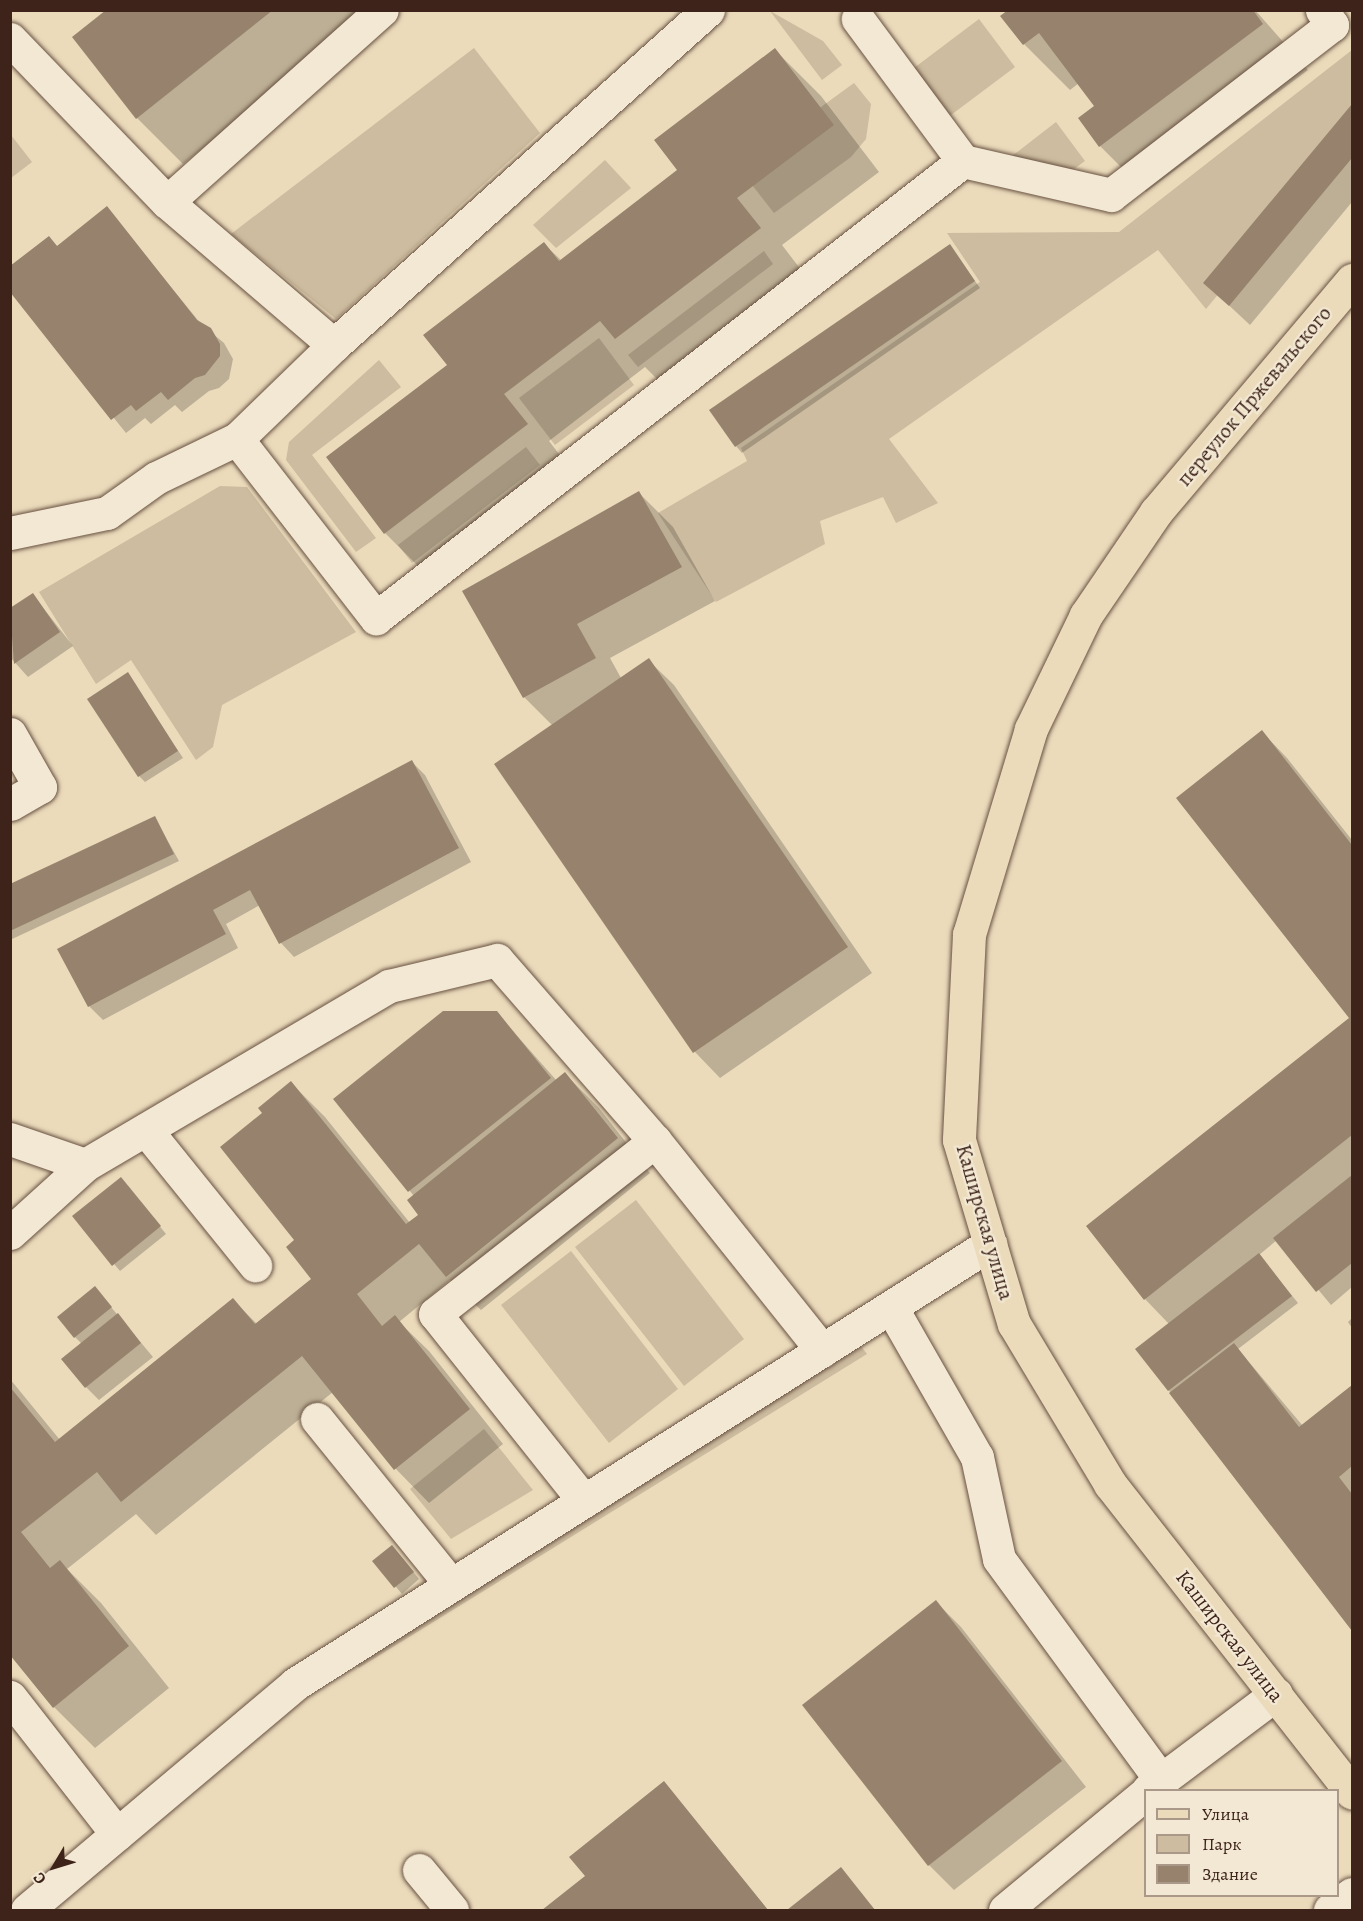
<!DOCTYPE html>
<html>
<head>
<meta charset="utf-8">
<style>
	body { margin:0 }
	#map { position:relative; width:1363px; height:1921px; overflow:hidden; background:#ebdbbb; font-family:Alegreya,serif }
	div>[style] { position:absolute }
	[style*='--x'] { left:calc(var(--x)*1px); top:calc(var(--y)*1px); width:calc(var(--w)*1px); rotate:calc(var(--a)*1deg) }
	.green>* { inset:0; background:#cdbc9f }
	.shadow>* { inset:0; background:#0003 }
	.building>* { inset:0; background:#97836d }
	.roads { filter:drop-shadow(0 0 2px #685142) drop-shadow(0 0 2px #685142) }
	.minor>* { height:33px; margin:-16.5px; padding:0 16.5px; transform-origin:16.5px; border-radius:16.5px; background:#f2e8d3 }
	.major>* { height:33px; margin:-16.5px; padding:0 16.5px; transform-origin:16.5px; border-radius:16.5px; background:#ebdbbb }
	span { translate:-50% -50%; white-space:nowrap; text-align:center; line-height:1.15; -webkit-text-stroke:4.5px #f2e8d3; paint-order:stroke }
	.street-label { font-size:21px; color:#3d2319 }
	.frame { position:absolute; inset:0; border:12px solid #3d2319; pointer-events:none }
	.legend { position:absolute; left:1144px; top:1789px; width:195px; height:108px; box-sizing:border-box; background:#f2e8d3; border:2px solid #aa9989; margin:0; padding:8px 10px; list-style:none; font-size:18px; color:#3d2319 }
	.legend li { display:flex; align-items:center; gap:12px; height:30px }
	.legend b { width:30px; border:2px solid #aa9989 }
	.north { position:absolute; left:24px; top:1837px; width:60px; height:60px; -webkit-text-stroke:4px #f2e8d3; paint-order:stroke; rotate:232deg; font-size:16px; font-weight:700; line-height:24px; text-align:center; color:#3d2319 }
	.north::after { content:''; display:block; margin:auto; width:21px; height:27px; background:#3d2319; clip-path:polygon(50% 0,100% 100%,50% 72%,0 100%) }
</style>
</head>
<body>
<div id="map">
	<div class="green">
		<i style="clip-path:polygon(770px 11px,823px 41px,842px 65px,822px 80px)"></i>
		<i style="clip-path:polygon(979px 19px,1015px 67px,947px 118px,910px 71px)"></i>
		<i style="clip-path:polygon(474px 48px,540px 133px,336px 319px,231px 234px)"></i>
		<i style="clip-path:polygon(1352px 50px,1352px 133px,1206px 309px,1158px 250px,889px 439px,938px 503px,896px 523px,883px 497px,820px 521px,825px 544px,716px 602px,658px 513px,747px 461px,741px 448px,980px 282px,947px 233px,1119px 232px)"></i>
		<i style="clip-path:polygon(854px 83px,871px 104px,866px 139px,851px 157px,774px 213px,749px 181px,788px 131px)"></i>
		<i style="clip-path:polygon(1056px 122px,1085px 161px,1067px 174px,1012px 156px)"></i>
		<i style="clip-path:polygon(11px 135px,32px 162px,11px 178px,10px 178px)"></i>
		<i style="clip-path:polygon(605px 160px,631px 188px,556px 248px,533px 225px)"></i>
		<i style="clip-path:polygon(764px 251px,773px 264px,638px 367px,628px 355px)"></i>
		<i style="clip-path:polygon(599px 338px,634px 385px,555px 445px,519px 398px)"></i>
		<i style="clip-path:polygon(379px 360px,401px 387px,312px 455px,376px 538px,356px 552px,286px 460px,289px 442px)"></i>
		<i style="clip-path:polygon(526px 447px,540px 465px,412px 563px,398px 545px)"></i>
		<i style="clip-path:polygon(220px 486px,247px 487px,356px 632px,222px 705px,213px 747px,196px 760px,131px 660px,96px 684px,39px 592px)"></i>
		<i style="clip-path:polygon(636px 1200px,744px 1339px,684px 1386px,575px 1247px)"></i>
		<i style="clip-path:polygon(571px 1251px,678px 1389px,609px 1443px,501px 1305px)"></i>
		<i style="clip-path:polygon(854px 1337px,867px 1354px,359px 1668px,350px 1657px)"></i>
		<i style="clip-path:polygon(484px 1429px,533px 1490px,451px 1539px,410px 1489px)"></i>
	</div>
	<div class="shadow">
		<i style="clip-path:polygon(108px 10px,378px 10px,183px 164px,137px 118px)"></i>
		<i style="clip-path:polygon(1010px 10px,1255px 10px,1308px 70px,1146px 192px,1100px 146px,1080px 119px,1096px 107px,1079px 83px,1070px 90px,1024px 44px,1002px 16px)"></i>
		<i style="clip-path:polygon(775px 50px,821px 96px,879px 172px,782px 245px,805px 275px,662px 384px,645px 367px,549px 441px,572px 471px,431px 579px,385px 533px,449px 365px,544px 244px,562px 261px,679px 171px)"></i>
		<i style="clip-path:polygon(1352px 106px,1352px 202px,1250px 325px,1205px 283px)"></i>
		<i style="clip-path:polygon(107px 208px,201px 324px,224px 343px,233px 359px,229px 379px,219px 388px,209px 391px,182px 412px,175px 405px,151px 424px,145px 418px,126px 433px,10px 289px,49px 238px,58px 247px)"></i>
		<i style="clip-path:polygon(950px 246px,980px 288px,742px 453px,736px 446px)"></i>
		<i style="clip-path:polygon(639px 493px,673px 527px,715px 601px,610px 658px,621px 678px,648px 660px,674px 685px,872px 973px,720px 1078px,695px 1052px,496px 764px,553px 726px,524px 697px)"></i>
		<i style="clip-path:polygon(33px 595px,73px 646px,28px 677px,10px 657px,10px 610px)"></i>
		<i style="clip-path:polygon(128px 674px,183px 758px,145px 782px,139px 776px)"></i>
		<i style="clip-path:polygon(1262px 732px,1287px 758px,1352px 840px,1352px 1287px,1331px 1305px,1277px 1240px,1259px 1255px,1298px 1303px,1238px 1349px,1303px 1426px,1352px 1387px,1352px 1629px,1137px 1349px,1169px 1324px,1145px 1299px,1351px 1018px)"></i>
		<i style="clip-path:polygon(411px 761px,425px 775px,471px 862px,294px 957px,281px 943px,260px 905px,226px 924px,238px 948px,103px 1020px,89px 1006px,59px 950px)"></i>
		<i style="clip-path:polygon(155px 818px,179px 861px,10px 940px,10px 885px)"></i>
		<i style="clip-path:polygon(496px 1012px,557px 1081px,565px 1074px,599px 1108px,650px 1173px,481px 1310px,450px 1280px,399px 1322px,429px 1351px,503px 1444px,429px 1503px,396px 1469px,333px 1392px,156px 1535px,136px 1514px,67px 1569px,101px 1603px,169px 1688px,95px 1748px,54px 1707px,10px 1653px,10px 1379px,60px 1440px,233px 1300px,257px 1324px,313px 1279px,297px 1241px,264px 1113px,291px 1083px,325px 1117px,410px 1223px,420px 1215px,414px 1196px,335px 1099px)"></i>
		<i style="clip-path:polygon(121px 1179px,166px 1234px,120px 1271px,74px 1216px)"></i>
		<i style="clip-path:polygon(95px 1288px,153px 1357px,99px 1400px,86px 1387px,82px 1344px,75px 1337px)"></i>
		<i style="clip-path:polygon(1352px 1318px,1352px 1328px,1348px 1322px)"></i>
		<i style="clip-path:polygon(398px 1553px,419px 1579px,402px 1594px,374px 1561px)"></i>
		<i style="clip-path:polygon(936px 1602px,961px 1627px,1086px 1787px,954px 1890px,929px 1865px)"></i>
		<i style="clip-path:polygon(670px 1790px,768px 1910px,544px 1910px,585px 1878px)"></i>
		<i style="clip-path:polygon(841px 1869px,875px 1910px,789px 1910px)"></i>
	</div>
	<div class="building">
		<i style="clip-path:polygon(106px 10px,273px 10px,136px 119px,72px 37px)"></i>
		<i style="clip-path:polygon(1008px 10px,1253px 10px,1263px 24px,1099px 147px,1078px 118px,1094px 106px,1039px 33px,1023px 45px,1000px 16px)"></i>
		<i style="clip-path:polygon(775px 48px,834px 125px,737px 198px,761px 228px,615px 339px,600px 321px,504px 394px,528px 424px,384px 534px,326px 457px,447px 365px,423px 335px,544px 242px,559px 261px,677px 170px,654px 140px)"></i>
		<i style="clip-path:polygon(1352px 104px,1352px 158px,1229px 306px,1203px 283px)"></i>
		<i style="clip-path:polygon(107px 206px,197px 320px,211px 328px,220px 344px,220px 356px,205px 375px,195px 378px,168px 400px,161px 392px,136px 411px,131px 405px,111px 420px,10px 292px,10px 266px,49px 236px,57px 246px)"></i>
		<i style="clip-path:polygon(950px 244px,975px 281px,735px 447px,709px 410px)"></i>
		<i style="clip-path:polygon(639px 491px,682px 567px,577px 624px,596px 658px,523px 698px,462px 591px)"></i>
		<i style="clip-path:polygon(33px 593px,60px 632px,14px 664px,10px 608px)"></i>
		<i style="clip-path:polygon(649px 658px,848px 947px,693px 1053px,494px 764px)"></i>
		<i style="clip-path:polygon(128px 672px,178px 751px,138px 777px,87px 699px)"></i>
		<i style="clip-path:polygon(1262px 730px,1352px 845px,1352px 1135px,1144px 1300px,1086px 1226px,1349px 1018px,1176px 798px)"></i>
		<i style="clip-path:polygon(412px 760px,459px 848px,279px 944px,250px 890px,213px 910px,226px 934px,88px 1007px,57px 949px)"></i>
		<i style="clip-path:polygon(155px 816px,174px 854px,10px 931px,10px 884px)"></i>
		<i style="clip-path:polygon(443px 1011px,497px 1011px,551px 1078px,408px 1192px,333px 1099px)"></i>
		<i style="clip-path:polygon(565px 1072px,618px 1138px,446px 1277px,419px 1244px,357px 1294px,382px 1326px,395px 1315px,470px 1409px,394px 1470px,302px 1356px,121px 1502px,97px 1472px,21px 1532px,50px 1568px,60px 1560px,129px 1646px,53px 1708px,10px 1655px,10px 1387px,55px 1442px,233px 1298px,255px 1324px,311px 1279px,286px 1247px,294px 1240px,220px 1147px,262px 1113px,258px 1108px,291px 1081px,406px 1224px,418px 1215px,407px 1200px)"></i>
		<i style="clip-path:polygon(1352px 1175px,1352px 1263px,1316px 1292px,1273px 1238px)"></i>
		<i style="clip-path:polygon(121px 1177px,161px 1226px,112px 1266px,72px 1216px)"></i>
		<i style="clip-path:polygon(1259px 1253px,1292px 1296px,1168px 1391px,1135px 1349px)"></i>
		<i style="clip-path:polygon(95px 1286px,112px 1307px,74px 1338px,57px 1317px)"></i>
		<i style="clip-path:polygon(118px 1313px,141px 1343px,85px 1388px,61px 1359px)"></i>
		<i style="clip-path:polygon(1234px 1343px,1299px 1427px,1352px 1385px,1352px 1466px,1339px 1477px,1352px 1494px,1352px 1631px,1169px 1393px)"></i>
		<i style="clip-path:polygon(392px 1545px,414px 1572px,394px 1588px,372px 1561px)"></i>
		<i style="clip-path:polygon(936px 1600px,1062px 1761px,928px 1866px,802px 1705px)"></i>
		<i style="clip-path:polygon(664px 1781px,768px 1910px,542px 1910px,585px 1876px,569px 1857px)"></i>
		<i style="clip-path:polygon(841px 1867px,875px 1910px,787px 1910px)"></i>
	</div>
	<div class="roads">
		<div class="minor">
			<i style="--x:10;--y:39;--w:226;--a:46.1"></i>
			<i style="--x:167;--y:202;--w:220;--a:40.6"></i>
			<i style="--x:963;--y:161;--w:152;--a:12.9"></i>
			<i style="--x:1111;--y:195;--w:279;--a:-37.6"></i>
			<i style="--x:1332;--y:25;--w:18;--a:-124"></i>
			<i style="--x:167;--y:202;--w:288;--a:-41.8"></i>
			<i style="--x:237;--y:439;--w:227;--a:52.2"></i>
			<i style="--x:376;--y:618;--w:744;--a:-37.9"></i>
			<i style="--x:963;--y:161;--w:177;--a:-126.5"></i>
			<i style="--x:10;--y:533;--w:99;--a:-11.7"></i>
			<i style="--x:107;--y:513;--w:60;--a:-35.5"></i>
			<i style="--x:156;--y:478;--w:90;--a:-25.7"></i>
			<i style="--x:237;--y:439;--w:135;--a:-44.1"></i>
			<i style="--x:334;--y:345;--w:502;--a:-41.85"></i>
			<i style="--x:10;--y:734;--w:61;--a:60.5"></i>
			<i style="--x:40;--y:787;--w:34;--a:150"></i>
			<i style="--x:146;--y:1130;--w:174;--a:51.1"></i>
			<i style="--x:10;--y:1139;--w:79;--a:19.1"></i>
			<i style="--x:10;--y:1233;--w:101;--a:-42.2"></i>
			<i style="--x:85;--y:1165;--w:353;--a:-30.5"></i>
			<i style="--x:389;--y:986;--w:111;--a:-13.5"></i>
			<i style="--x:497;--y:960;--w:240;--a:48.9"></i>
			<i style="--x:655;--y:1141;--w:268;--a:51.4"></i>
			<i style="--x:891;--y:1307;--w:173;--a:60.2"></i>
			<i style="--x:977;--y:1457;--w:104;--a:77.8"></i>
			<i style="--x:999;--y:1559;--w:274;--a:53.8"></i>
			<i style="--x:317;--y:1419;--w:211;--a:51"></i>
			<i style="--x:584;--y:1501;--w:239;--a:-128.5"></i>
			<i style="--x:435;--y:1314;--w:280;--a:-38.2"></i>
			<i style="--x:10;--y:1697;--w:174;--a:52"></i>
			<i style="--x:1148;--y:1790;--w:160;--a:-36.9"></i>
			<i style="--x:419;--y:1870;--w:52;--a:50.5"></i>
			<i style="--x:27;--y:1910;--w:351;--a:-40.1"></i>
			<i style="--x:295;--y:1684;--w:823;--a:-32.34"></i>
			<i style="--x:1005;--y:1910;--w:183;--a:-39.7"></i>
			<i style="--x:1330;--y:1910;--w:27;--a:-36"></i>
		</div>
		<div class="major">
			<i style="--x:1352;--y:280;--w:304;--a:130.2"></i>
			<i style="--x:1156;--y:512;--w:125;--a:124.2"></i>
			<i style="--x:1086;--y:615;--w:127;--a:115.8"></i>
			<i style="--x:1031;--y:729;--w:214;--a:106.8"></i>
			<i style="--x:969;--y:934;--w:206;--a:92.8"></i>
			<i style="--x:959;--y:1140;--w:192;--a:73.4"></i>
			<i style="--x:1014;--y:1324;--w:187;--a:59"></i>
			<i style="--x:1110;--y:1484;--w:392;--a:51.9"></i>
		</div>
	</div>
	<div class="street-label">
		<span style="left:1254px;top:396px;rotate:-50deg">переулок Пржевальского</span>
		<span style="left:985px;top:1222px;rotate:74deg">Каширская улица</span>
		<span style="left:1230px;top:1636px;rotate:52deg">Каширская улица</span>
	</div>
	<div class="frame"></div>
	<ul class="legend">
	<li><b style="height:8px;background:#ebdbbb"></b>Улица</li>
	<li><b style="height:16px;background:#cdbc9f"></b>Парк</li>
	<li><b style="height:16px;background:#97836d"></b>Здание</li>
	</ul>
	<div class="north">С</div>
</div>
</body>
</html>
